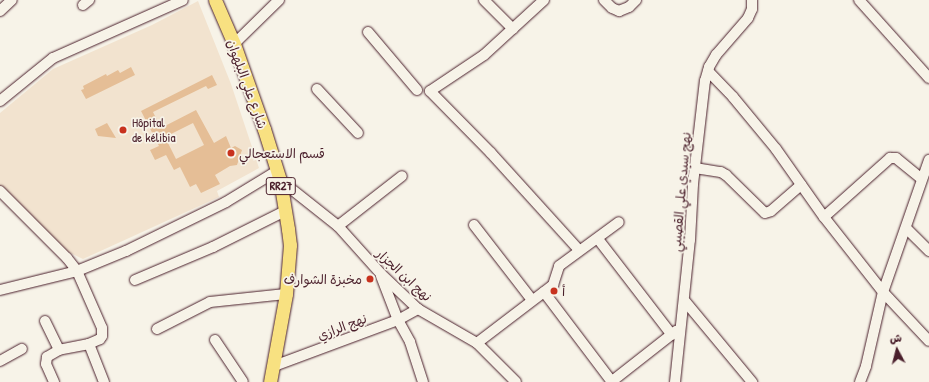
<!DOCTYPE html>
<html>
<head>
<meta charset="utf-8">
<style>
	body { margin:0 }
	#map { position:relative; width:929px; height:382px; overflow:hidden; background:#f7f3e8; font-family:"Patrick Hand","Playpen Sans Arabic",sans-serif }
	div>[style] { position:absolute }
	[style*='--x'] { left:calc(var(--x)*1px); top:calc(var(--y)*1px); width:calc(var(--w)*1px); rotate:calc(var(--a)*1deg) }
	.built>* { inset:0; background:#f2e3cf }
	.building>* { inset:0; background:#e5be96 }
	.roads { filter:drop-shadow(0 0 1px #4a1f2b) drop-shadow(0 0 1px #4a1f2b) }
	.minor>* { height:10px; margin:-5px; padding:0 5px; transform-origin:5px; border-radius:5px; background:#f7f3e8 }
	.major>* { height:13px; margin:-6.5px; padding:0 6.5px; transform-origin:6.5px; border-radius:6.5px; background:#f8e181 }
	.dots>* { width:11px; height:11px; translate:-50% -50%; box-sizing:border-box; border:2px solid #f7f3e8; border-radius:50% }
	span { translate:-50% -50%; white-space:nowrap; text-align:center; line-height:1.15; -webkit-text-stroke:3.5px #f7f3e8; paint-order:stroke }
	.shield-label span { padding:1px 3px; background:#f7f3e8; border:1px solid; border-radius:3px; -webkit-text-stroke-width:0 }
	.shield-label { font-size:12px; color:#4a1f2b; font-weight:700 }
	.street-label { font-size:13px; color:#4a1f2b }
	.poi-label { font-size:13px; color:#4a1f2b }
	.left { translate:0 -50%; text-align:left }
	.right { translate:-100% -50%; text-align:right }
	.north { position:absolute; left:877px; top:330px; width:40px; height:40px; -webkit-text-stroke:3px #f7f3e8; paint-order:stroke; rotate:353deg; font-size:11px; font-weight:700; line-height:16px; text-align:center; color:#4a1f2b }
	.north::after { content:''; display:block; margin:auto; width:14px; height:18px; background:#4a1f2b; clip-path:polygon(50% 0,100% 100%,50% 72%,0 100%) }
</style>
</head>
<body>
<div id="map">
	<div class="built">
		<i style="clip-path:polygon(198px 1px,231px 84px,259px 168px,217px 191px,219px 197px,83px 259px,60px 248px,0 197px,0 113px,53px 69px,152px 25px)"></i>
	</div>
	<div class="building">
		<i style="clip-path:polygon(131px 67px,135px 75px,86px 99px,81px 90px,84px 89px,83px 86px,106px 74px,107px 76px,118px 70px,120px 73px)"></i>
		<i style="clip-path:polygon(evenodd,212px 75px,217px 85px,208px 89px,206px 86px,153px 112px,161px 128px,196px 110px,214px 143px,226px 136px,231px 148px,235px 146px,242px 150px,237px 165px,230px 166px,215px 175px,220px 184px,201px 193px,196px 184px,190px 187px,180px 167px,174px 170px,166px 155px,155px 160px,150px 150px,159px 146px,141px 111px,212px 75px,193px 123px,204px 145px,176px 159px,165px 137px,193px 123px)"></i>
		<i style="clip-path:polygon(107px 123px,116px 138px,98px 136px,95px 129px)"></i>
	</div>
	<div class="roads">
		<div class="minor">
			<i style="--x:484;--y:0;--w:41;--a:45"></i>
			<i style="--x:544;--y:0;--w:81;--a:137.5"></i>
			<i style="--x:484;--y:55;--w:65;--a:146.3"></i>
			<i style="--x:430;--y:91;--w:87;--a:45.5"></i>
			<i style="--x:491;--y:153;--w:131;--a:47.8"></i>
			<i style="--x:604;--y:0;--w:11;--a:45"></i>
			<i style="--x:612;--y:8;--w:8;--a:23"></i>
			<i style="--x:619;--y:11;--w:11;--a:-22"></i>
			<i style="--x:629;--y:7;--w:10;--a:-45"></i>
			<i style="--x:859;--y:0;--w:105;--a:48.1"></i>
			<i style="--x:83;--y:5;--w:8;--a:-40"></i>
			<i style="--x:0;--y:11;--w:16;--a:-43"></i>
			<i style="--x:368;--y:32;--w:76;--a:49.8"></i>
			<i style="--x:234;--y:44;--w:63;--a:-44.4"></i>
			<i style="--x:708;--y:71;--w:36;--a:46"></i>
			<i style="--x:733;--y:97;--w:67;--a:50.4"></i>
			<i style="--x:776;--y:149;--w:83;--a:54.8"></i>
			<i style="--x:824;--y:217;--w:95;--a:51.8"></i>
			<i style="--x:883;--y:292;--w:67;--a:46.8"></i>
			<i style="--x:317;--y:89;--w:60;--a:47"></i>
			<i style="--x:0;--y:101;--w:68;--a:-39.1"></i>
			<i style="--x:53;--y:58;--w:142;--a:-24"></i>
			<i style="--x:695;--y:168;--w:26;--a:9"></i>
			<i style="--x:721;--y:172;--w:6;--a:31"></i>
			<i style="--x:726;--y:175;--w:54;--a:44.3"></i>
			<i style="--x:765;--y:213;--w:6;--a:-18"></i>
			<i style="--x:771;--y:211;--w:40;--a:-41"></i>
			<i style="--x:280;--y:180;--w:74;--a:38.4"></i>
			<i style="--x:338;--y:226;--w:64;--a:48.1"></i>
			<i style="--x:381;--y:274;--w:51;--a:43.4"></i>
			<i style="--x:418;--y:309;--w:68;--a:30"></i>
			<i style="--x:477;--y:343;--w:55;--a:45"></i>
			<i style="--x:0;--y:191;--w:95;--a:45"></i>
			<i style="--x:67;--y:258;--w:16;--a:52"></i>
			<i style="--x:77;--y:271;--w:62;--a:66.3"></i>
			<i style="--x:102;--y:328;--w:8;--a:90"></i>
			<i style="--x:102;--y:336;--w:4;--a:124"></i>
			<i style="--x:100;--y:339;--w:12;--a:156"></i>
			<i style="--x:89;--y:344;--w:31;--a:169"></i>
			<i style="--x:59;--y:350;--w:14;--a:150"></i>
			<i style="--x:47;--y:357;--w:7;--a:98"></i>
			<i style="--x:46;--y:364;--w:20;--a:66"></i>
			<i style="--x:824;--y:217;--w:89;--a:-41.8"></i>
			<i style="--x:890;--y:158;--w:6;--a:0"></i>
			<i style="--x:896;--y:158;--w:33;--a:39"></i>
			<i style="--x:474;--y:225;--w:95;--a:52.3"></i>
			<i style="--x:338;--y:226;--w:81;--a:-38"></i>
			<i style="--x:906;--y:228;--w:33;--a:45"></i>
			<i style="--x:598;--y:239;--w:121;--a:52.4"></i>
			<i style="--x:381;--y:276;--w:47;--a:68.9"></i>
			<i style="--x:398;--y:320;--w:25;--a:61"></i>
			<i style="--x:410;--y:342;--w:42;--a:72"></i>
			<i style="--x:135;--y:280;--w:85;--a:-22.9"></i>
			<i style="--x:213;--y:247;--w:80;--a:-26.6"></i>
			<i style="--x:0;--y:290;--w:79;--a:-13.9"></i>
			<i style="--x:77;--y:271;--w:53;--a:-22.2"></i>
			<i style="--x:126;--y:251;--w:111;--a:-26.1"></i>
			<i style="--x:226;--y:202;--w:60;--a:-31.3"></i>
			<i style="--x:544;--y:292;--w:113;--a:52.9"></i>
			<i style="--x:684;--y:300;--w:107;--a:50.3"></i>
			<i style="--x:45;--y:321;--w:32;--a:64"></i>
			<i style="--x:157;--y:329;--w:59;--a:-27"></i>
			<i style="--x:210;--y:302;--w:76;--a:-6"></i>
			<i style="--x:215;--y:340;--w:50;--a:56.3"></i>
			<i style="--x:477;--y:343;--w:96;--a:-37.3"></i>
			<i style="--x:553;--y:285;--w:20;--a:-72"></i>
			<i style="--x:559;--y:266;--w:74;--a:-36.3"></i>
			<i style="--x:89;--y:344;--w:41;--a:68.5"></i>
			<i style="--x:0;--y:361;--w:25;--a:-29"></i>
			<i style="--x:274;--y:366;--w:132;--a:-20.4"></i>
			<i style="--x:398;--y:320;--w:23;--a:-29"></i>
			<i style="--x:611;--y:382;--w:83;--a:-38.1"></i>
			<i style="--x:675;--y:382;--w:143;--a:-84"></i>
			<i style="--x:690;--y:240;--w:56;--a:-86.9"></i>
			<i style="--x:693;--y:184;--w:104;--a:-83.4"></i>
			<i style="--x:705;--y:81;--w:15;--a:-74"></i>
			<i style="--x:709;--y:67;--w:14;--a:-60"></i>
			<i style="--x:716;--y:55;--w:49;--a:-49.1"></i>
			<i style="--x:748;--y:18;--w:10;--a:-66"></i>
			<i style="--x:752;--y:9;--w:9;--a:-90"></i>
			<i style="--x:860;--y:382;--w:17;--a:-69"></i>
			<i style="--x:866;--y:366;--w:76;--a:-77.1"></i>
			<i style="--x:883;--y:292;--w:140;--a:-70.8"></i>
		</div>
		<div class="major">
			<i style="--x:215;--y:0;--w:48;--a:66.6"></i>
			<i style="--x:234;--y:44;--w:90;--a:70.6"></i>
			<i style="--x:264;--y:129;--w:53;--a:72.6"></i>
			<i style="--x:280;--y:180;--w:50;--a:80.7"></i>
			<i style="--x:288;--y:229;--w:16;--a:83"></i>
			<i style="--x:290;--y:245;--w:49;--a:94.7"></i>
			<i style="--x:286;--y:294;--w:89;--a:100.3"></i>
		</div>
	</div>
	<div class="dots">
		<i style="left:123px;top:130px;background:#c8321e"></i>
		<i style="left:231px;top:153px;background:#c8321e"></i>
		<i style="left:370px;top:279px;background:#c8321e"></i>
		<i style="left:554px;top:291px;background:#c8321e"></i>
	</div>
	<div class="shield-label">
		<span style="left:281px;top:186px">RR27</span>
	</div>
	<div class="street-label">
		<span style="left:247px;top:84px;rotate:70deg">شارع علي البلهوان</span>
		<span style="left:681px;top:192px;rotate:-85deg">نهج سيدي علي القصيبي</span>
		<span style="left:404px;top:275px;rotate:43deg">نهج ابن الجزار</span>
		<span style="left:342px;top:327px;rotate:-21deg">نهج الرازي</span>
	</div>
	<div class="poi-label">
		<span class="left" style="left:132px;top:130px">Hôpital<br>de kélibia</span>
		<span class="left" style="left:239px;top:153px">قسم الاستعجالي</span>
		<span class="right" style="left:362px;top:279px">مخبزة الشوارف</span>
		<span class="left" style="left:562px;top:291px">أ</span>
	</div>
	<div class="north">ش</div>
</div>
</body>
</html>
